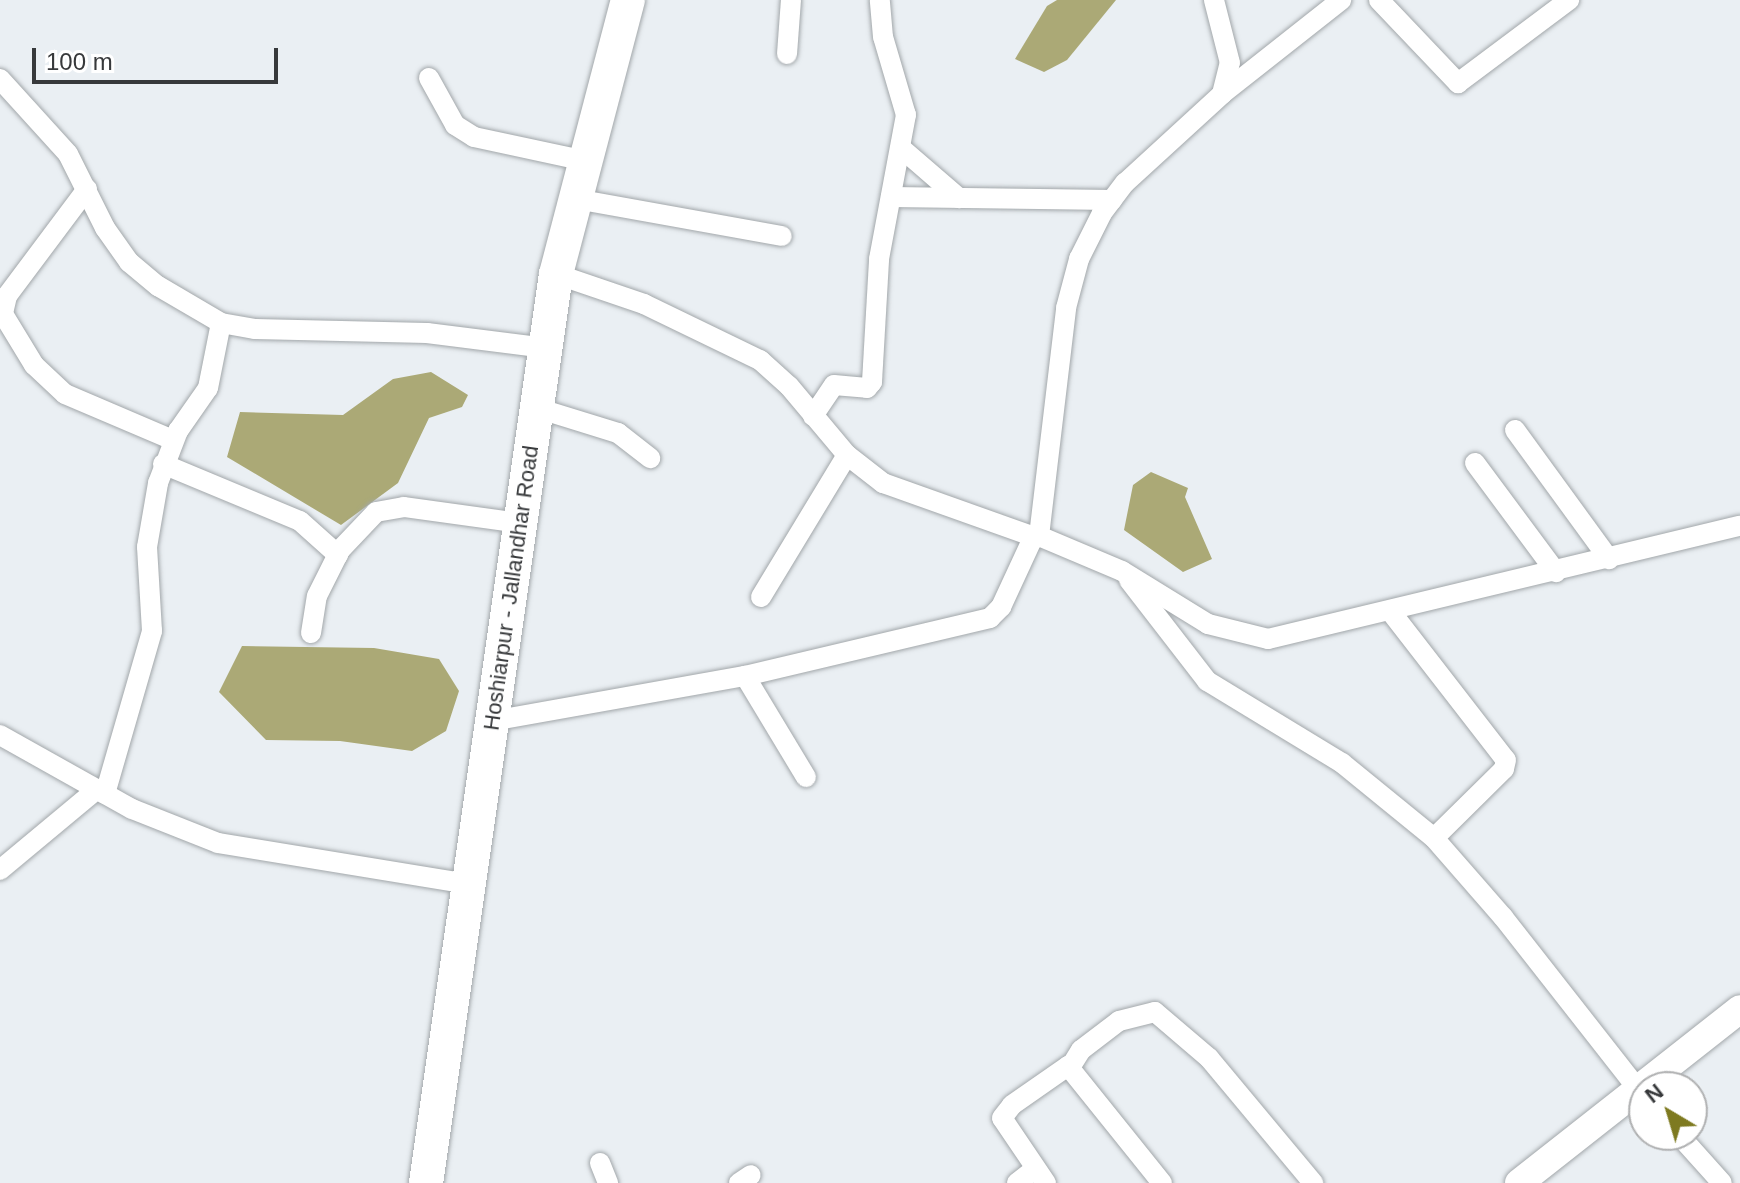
<!DOCTYPE html>
<html>
<head>
<meta charset="utf-8">
<style>
	body { margin:0 }
	#map { position:relative; width:1740px; height:1183px; overflow:hidden; background:#eaeff3; font-family:Helvetica,sans-serif }
	div>[style] { position:absolute }
	[style*='--x'] { left:calc(var(--x)*1px); top:calc(var(--y)*1px); width:calc(var(--w)*1px); rotate:calc(var(--a)*1deg) }
	.water>* { inset:0; background:#aba976 }
	.roads { filter:drop-shadow(0 0 2px #a2a7aa) drop-shadow(0 0 2px #a2a7aa) }
	.street>* { height:20px; margin:-10px; padding:0 10px; transform-origin:10px; border-radius:10px; background:#fff }
	.secondary>* { height:28px; margin:-14px; padding:0 14px; transform-origin:14px; border-radius:14px; background:#fff }
	.highway>* { height:34px; margin:-17px; padding:0 17px; transform-origin:17px; border-radius:17px; background:#fff }
	span { translate:-50% -50%; white-space:nowrap; text-align:center; line-height:1.15; -webkit-text-stroke:6px #fff; paint-order:stroke }
	.street-label { font-size:22px; color:#37393b }
	.north { position:absolute; left:1628px; top:1071px; width:80px; height:80px; box-sizing:border-box; background:#fff; border:2px solid #afb0b1; border-radius:50%; rotate:322deg; font-size:22px; font-weight:700; line-height:32px; text-align:center; color:#37393b }
	.north::after { content:''; display:block; margin:auto; width:28px; height:36px; background:#7e7a20; clip-path:polygon(50% 0,100% 100%,50% 72%,0 100%) }
	.scale { position:absolute; left:32px; top:48px; width:246px; height:36px; box-sizing:border-box; border:4px solid #37393b; border-top:0; padding-left:10px; font-size:24px; line-height:28px; white-space:nowrap; color:#37393b; -webkit-text-stroke:6px #fff; paint-order:stroke }
</style>
</head>
<body>
<div id="map">
	<div class="water">
		<i style="clip-path:polygon(1057px 0,1116px 0,1067px 60px,1044px 72px,1015px 59px,1047px 6px)"></i>
		<i style="clip-path:polygon(431px 372px,468px 395px,462px 407px,429px 418px,398px 483px,341px 525px,227px 457px,240px 412px,343px 415px,393px 379px)"></i>
		<i style="clip-path:polygon(1151px 472px,1188px 488px,1185px 497px,1212px 559px,1183px 572px,1124px 530px,1133px 485px)"></i>
		<i style="clip-path:polygon(242px 646px,374px 648px,439px 659px,459px 691px,446px 731px,412px 751px,340px 741px,266px 740px,219px 692px)"></i>
	</div>
	<div class="roads">
		<div class="street">
			<i style="--x:1379;--y:0;--w:115;--a:46.4"></i>
			<i style="--x:1458;--y:83;--w:139;--a:-36.8"></i>
			<i style="--x:787;--y:54;--w:54;--a:-85.8"></i>
			<i style="--x:429;--y:78;--w:54;--a:61"></i>
			<i style="--x:455;--y:125;--w:22;--a:32"></i>
			<i style="--x:474;--y:137;--w:115;--a:12.1"></i>
			<i style="--x:0;--y:79;--w:101;--a:47.8"></i>
			<i style="--x:68;--y:154;--w:83;--a:63.4"></i>
			<i style="--x:105;--y:228;--w:42;--a:54.8"></i>
			<i style="--x:129;--y:262;--w:38;--a:40"></i>
			<i style="--x:158;--y:286;--w:73;--a:30.4"></i>
			<i style="--x:221;--y:323;--w:35;--a:10"></i>
			<i style="--x:255;--y:329;--w:172;--a:1.3"></i>
			<i style="--x:427;--y:333;--w:120;--a:7.2"></i>
			<i style="--x:1222;--y:94;--w:152;--a:-38.3"></i>
			<i style="--x:901;--y:148;--w:77;--a:40.8"></i>
			<i style="--x:87;--y:189;--w:134;--a:126.8"></i>
			<i style="--x:7;--y:296;--w:18;--a:103"></i>
			<i style="--x:3;--y:314;--w:60;--a:58.7"></i>
			<i style="--x:34;--y:365;--w:42;--a:43.1"></i>
			<i style="--x:65;--y:394;--w:117;--a:23.1"></i>
			<i style="--x:891;--y:197;--w:221;--a:0.8"></i>
			<i style="--x:576;--y:199;--w:209;--a:10.2"></i>
			<i style="--x:556;--y:274;--w:93;--a:18.8"></i>
			<i style="--x:644;--y:304;--w:129;--a:25.8"></i>
			<i style="--x:760;--y:360;--w:39;--a:42"></i>
			<i style="--x:789;--y:386;--w:90;--a:50"></i>
			<i style="--x:847;--y:455;--w:46;--a:37.9"></i>
			<i style="--x:883;--y:483;--w:161;--a:19.6"></i>
			<i style="--x:537;--y:408;--w:85;--a:17.2"></i>
			<i style="--x:618;--y:433;--w:41;--a:38"></i>
			<i style="--x:813;--y:416;--w:37;--a:-56"></i>
			<i style="--x:834;--y:385;--w:33;--a:5"></i>
			<i style="--x:867;--y:388;--w:8;--a:-50"></i>
			<i style="--x:872;--y:382;--w:123;--a:-86.7"></i>
			<i style="--x:879;--y:259;--w:147;--a:-79.4"></i>
			<i style="--x:906;--y:115;--w:81;--a:-106.4"></i>
			<i style="--x:883;--y:37;--w:37;--a:-95"></i>
			<i style="--x:1515;--y:430;--w:160;--a:53.9"></i>
			<i style="--x:1475;--y:463;--w:136;--a:53.4"></i>
			<i style="--x:163;--y:464;--w:148;--a:22.6"></i>
			<i style="--x:300;--y:521;--w:51;--a:41.8"></i>
			<i style="--x:1039;--y:536;--w:230;--a:-83.2"></i>
			<i style="--x:1066;--y:308;--w:51;--a:-75.1"></i>
			<i style="--x:1079;--y:259;--w:51;--a:-63.4"></i>
			<i style="--x:1102;--y:213;--w:38;--a:-53"></i>
			<i style="--x:1125;--y:183;--w:132;--a:-42.5"></i>
			<i style="--x:1222;--y:94;--w:32;--a:-76"></i>
			<i style="--x:1230;--y:63;--w:65;--a:-104.3"></i>
			<i style="--x:1129;--y:580;--w:128;--a:52.3"></i>
			<i style="--x:1207;--y:681;--w:158;--a:31.3"></i>
			<i style="--x:1342;--y:763;--w:119;--a:39.2"></i>
			<i style="--x:1434;--y:838;--w:105;--a:48.9"></i>
			<i style="--x:1503;--y:917;--w:229;--a:51.9"></i>
			<i style="--x:761;--y:597;--w:166;--a:-58.8"></i>
			<i style="--x:1391;--y:612;--w:187;--a:52.2"></i>
			<i style="--x:1506;--y:760;--w:9;--a:103"></i>
			<i style="--x:1504;--y:769;--w:98;--a:135.4"></i>
			<i style="--x:311;--y:633;--w:37;--a:-81"></i>
			<i style="--x:317;--y:596;--w:51;--a:-63.4"></i>
			<i style="--x:340;--y:550;--w:52;--a:-46.5"></i>
			<i style="--x:376;--y:512;--w:28;--a:-10"></i>
			<i style="--x:404;--y:507;--w:117;--a:7.9"></i>
			<i style="--x:745;--y:676;--w:118;--a:58.9"></i>
			<i style="--x:492;--y:721;--w:257;--a:-10.1"></i>
			<i style="--x:745;--y:676;--w:252;--a:-13.3"></i>
			<i style="--x:990;--y:618;--w:16;--a:-45"></i>
			<i style="--x:1001;--y:607;--w:74;--a:-65.2"></i>
			<i style="--x:1032;--y:540;--w:8;--a:-30"></i>
			<i style="--x:1039;--y:536;--w:90;--a:22.9"></i>
			<i style="--x:1122;--y:571;--w:101;--a:31.6"></i>
			<i style="--x:1208;--y:624;--w:62;--a:14"></i>
			<i style="--x:1268;--y:639;--w:485;--a:-13.5"></i>
			<i style="--x:0;--y:735;--w:151;--a:29.3"></i>
			<i style="--x:132;--y:809;--w:92;--a:21.6"></i>
			<i style="--x:218;--y:843;--w:254;--a:9.3"></i>
			<i style="--x:105;--y:794;--w:170;--a:-73.9"></i>
			<i style="--x:152;--y:631;--w:84;--a:-93.4"></i>
			<i style="--x:147;--y:547;--w:65;--a:-80.2"></i>
			<i style="--x:158;--y:483;--w:56;--a:-69"></i>
			<i style="--x:178;--y:431;--w:52;--a:-55.1"></i>
			<i style="--x:208;--y:388;--w:66;--a:-78.7"></i>
			<i style="--x:0;--y:870;--w:125;--a:-39.8"></i>
			<i style="--x:1071;--y:1066;--w:19;--a:-58"></i>
			<i style="--x:1081;--y:1050;--w:48;--a:-37.3"></i>
			<i style="--x:1119;--y:1021;--w:37;--a:-14"></i>
			<i style="--x:1155;--y:1012;--w:71;--a:40.4"></i>
			<i style="--x:1209;--y:1058;--w:163;--a:50.2"></i>
			<i style="--x:1679;--y:1135;--w:64;--a:48.1"></i>
			<i style="--x:600;--y:1163;--w:22;--a:68"></i>
			<i style="--x:739;--y:1183;--w:14;--a:-34"></i>
			<i style="--x:1017;--y:1183;--w:23;--a:-38"></i>
			<i style="--x:1046;--y:1183;--w:78;--a:-124.1"></i>
			<i style="--x:1002;--y:1118;--w:16;--a:-52"></i>
			<i style="--x:1012;--y:1105;--w:68;--a:-34.9"></i>
			<i style="--x:1068;--y:1066;--w:150;--a:51.2"></i>
		</div>
		<div class="secondary">
			<i style="--x:1519;--y:1183;--w:281;--a:-38.2"></i>
		</div>
		<div class="highway">
			<i style="--x:426;--y:1183;--w:918;--a:-81.86"></i>
			<i style="--x:556;--y:274;--w:283;--a:-75.3"></i>
		</div>
	</div>
	<div class="street-label">
		<span style="left:511px;top:588px;rotate:-82deg">Hoshiarpur - Jallandhar Road</span>
	</div>
	<div class="north">N</div>
	<div class="scale">100 m</div>
</div>
</body>
</html>
